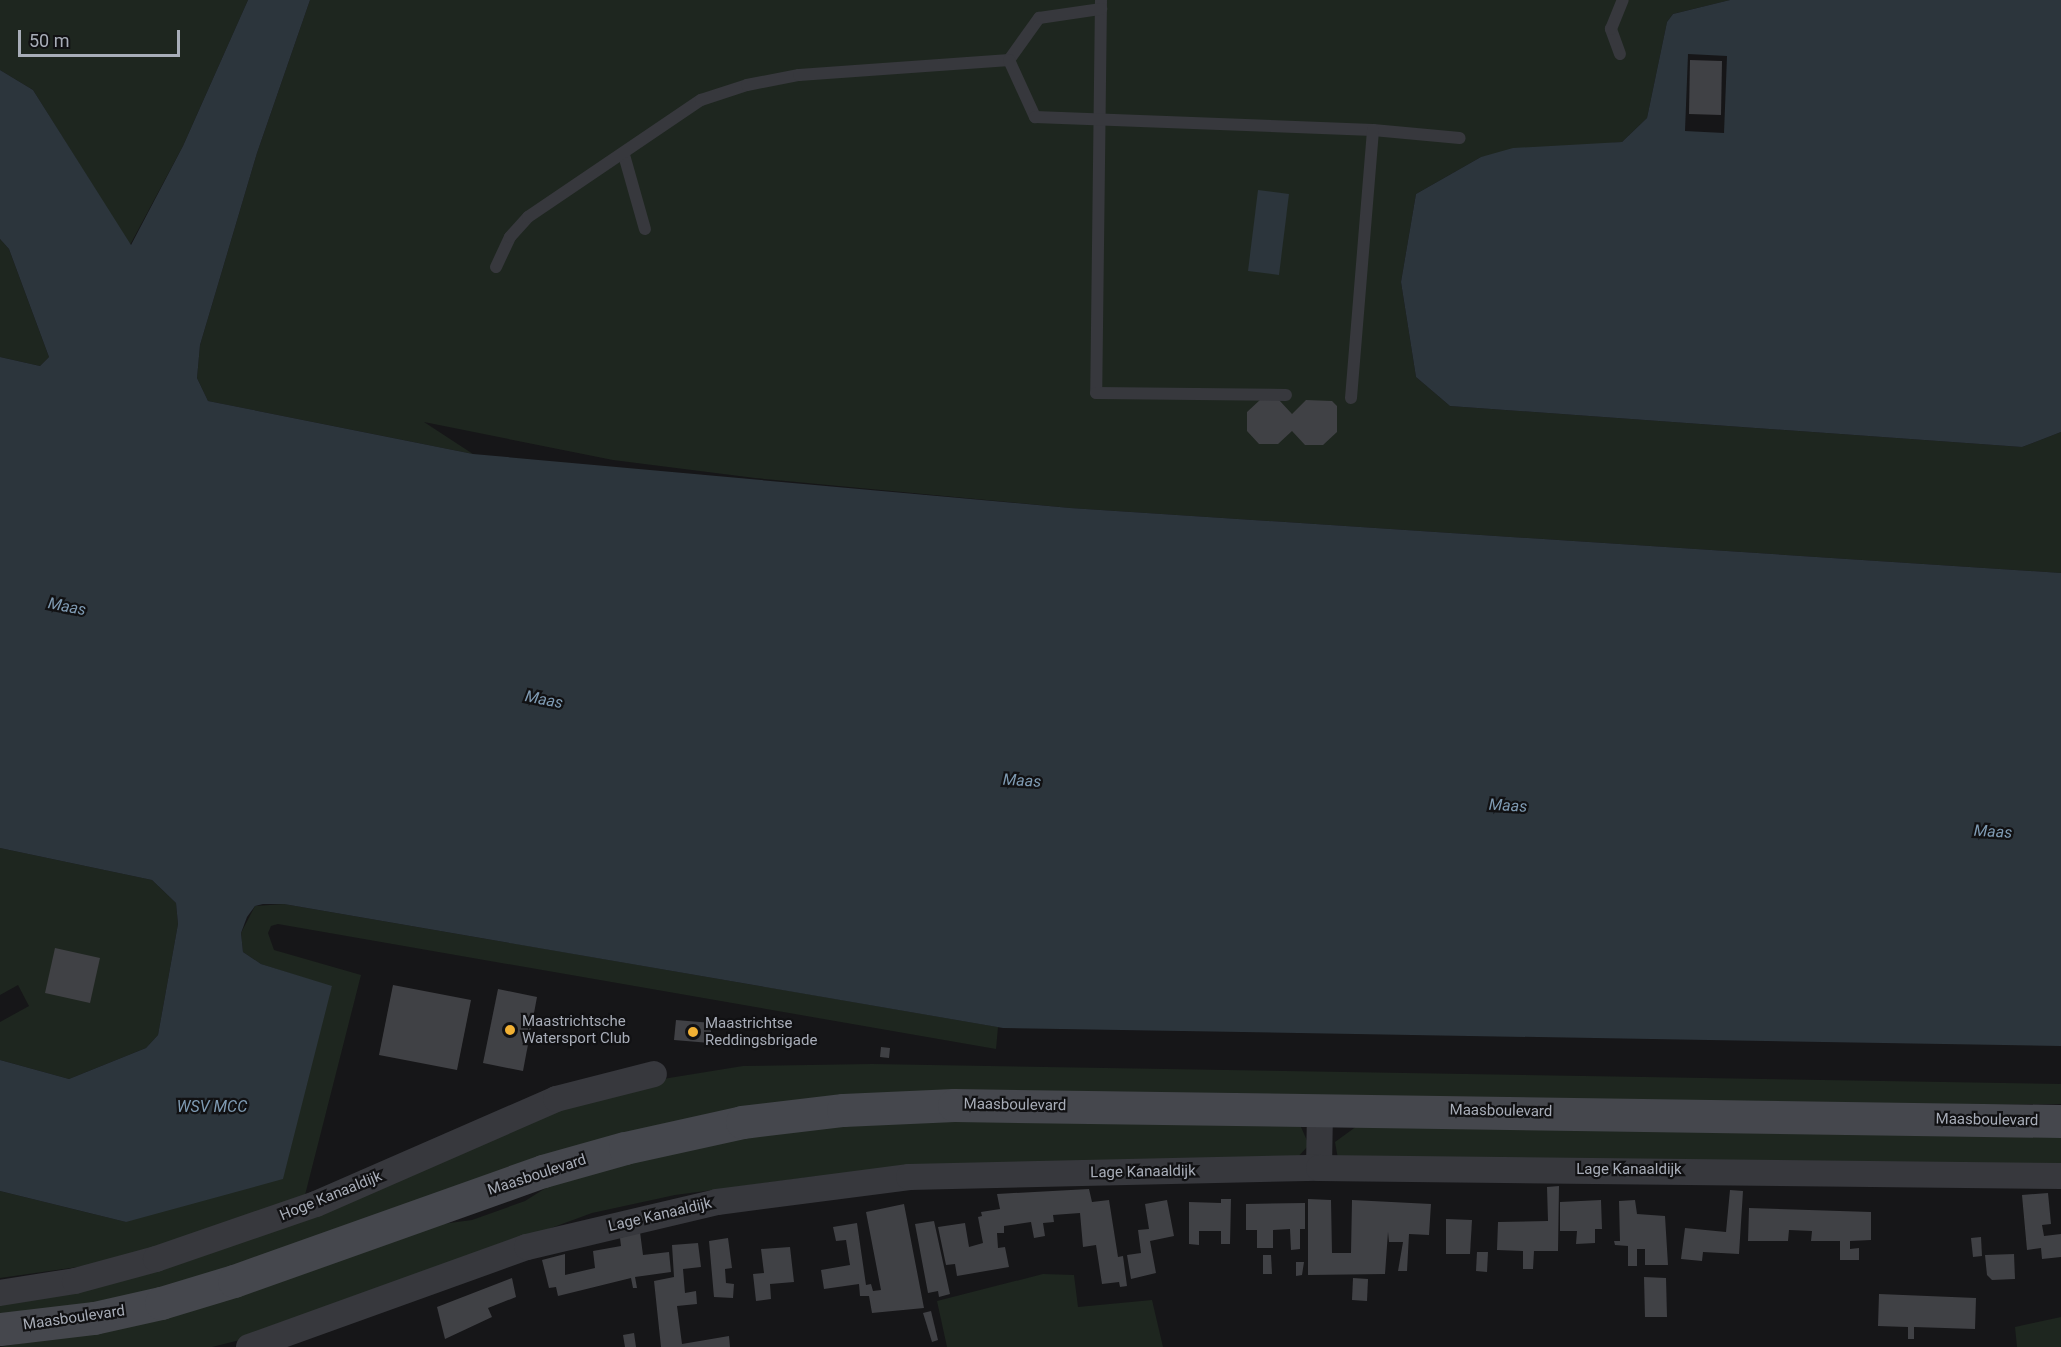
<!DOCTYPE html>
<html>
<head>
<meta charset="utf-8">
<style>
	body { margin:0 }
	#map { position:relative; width:2061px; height:1347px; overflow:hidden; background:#161618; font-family:Roboto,sans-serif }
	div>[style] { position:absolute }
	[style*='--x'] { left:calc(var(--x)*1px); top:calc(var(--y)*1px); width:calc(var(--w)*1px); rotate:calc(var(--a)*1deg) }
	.green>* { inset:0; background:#1e261f }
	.water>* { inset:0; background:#2c353c }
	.pier>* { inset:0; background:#161618 }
	.building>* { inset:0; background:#404145 }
	.lane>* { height:12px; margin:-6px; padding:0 6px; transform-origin:6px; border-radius:6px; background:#37383d }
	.street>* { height:26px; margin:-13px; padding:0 13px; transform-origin:13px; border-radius:13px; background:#37383d }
	.secondary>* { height:33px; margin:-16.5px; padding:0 16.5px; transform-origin:16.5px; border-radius:16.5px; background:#45474d }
	.dots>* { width:16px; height:16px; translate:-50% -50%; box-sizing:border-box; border:3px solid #111113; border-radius:50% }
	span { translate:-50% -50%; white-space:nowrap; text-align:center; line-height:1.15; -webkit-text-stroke:4.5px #111113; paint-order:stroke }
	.poi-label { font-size:15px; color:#a8adb8 }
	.left { translate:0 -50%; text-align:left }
	.street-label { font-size:15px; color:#a8adb8 }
	.water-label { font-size:16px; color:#7f9bb3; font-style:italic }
	.scale { position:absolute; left:18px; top:30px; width:162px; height:27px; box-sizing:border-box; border:3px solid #a8adb8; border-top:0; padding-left:8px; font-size:18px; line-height:21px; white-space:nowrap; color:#a8adb8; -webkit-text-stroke:4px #111113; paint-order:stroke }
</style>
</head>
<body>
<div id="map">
	<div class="green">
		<i style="clip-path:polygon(0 0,248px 0,183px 146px,130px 245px,33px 90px,0 70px)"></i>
		<i style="clip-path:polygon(310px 0,1730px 0,1673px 14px,1667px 22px,1647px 118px,1622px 142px,1481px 157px,1416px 194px,1401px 282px,1416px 377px,1450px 406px,2022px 447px,2061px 432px,2061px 573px,1070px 508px,755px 478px,613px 460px,424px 422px,473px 454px,208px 401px,197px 378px,200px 345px,257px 153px)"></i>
		<i style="clip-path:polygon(0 239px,9px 249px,49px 357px,40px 366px,0 357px)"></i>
		<i style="clip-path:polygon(0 848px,152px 880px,176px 903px,178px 924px,158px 1035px,146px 1048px,69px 1079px,0 1060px,0 1022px,29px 1006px,18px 985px,0 995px)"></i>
		<i style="clip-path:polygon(284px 904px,998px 1027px,996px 1049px,278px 924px,271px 926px,268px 933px,274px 950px,361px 975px,304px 1199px,120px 1261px,0 1278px,0 1191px,126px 1222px,332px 987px,261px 964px,243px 952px,241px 933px,255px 906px)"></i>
		<i style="clip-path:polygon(872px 1064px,2061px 1084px,2061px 1104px,1725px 1107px,829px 1100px,163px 1294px,0 1322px,0 1294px,69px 1283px,568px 1103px,632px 1084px,743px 1066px)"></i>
		<i style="clip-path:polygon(882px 1118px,1290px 1124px,1301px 1127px,1309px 1145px,1294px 1161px,893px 1171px,810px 1177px,675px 1195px,592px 1213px,252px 1337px,212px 1347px,0 1347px,141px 1323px,435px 1225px,472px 1220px,525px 1201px,568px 1174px,772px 1130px)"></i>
		<i style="clip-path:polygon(1357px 1126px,2061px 1132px,2061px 1171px,1338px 1159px,1335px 1142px)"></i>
		<i style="clip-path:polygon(1043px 1274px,1074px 1275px,1078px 1307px,1152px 1300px,1163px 1347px,947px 1347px,937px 1301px)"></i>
		<i style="clip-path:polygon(2061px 1317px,2061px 1347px,2017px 1347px,2015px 1327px)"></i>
	</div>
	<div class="water">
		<i style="clip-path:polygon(248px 0,310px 0,257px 153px,200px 345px,197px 378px,208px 401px,473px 454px,1070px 508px,2061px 573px,2061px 1046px,1003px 1028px,284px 904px,263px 904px,255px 906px,247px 917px,241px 933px,243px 952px,261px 964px,332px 986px,283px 1179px,126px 1222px,0 1191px,0 1060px,69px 1079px,146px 1048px,158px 1035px,178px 924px,176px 903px,152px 880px,0 848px,0 357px,40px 366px,49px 357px,9px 249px,0 239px,0 70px,33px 90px,131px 245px,183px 146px)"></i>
		<i style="clip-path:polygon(1730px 0,2061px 0,2061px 432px,2022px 447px,1450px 406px,1416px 377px,1401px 282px,1416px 194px,1481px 157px,1513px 148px,1622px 142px,1647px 118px,1667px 22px,1673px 14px)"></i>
		<i style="clip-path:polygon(1258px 190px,1289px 194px,1279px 275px,1248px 271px)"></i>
	</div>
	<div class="pier">
		<i style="clip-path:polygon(1688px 54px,1727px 56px,1724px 133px,1685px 131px)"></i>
	</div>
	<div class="building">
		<i style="clip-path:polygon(1690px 60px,1722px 61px,1721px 115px,1689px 114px)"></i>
		<i style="clip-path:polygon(1261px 399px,1279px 400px,1292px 414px,1306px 400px,1332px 401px,1337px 406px,1337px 432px,1323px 445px,1305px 445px,1292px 431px,1278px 444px,1259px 444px,1247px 431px,1247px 412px)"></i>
		<i style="clip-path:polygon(55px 948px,100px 958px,90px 1003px,45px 993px)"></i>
		<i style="clip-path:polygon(393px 985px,471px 1000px,457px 1070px,379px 1055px)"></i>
		<i style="clip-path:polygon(498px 989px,537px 997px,523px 1071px,483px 1063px)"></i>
		<i style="clip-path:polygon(676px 1020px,712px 1023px,710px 1043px,674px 1040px)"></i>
		<i style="clip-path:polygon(881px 1047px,890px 1048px,889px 1058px,880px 1057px)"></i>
		<i style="clip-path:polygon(1559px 1186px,1558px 1251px,1534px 1251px,1533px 1269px,1523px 1269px,1523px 1251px,1497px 1250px,1498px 1222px,1548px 1221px,1547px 1187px)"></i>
		<i style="clip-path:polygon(1089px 1189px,1092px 1202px,1109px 1200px,1118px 1257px,1123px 1256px,1127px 1286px,1120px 1287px,1119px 1282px,1102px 1284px,1096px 1245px,1083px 1247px,1080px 1213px,1053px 1215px,1054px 1222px,1043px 1223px,1045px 1236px,1034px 1238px,1031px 1222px,1004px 1226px,1004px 1233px,997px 1233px,998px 1248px,1005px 1247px,1009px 1267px,957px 1276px,955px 1264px,946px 1265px,938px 1227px,965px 1223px,969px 1247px,983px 1243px,978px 1217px,982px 1216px,981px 1212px,1000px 1209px,997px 1194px)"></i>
		<i style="clip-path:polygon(1730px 1190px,1743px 1191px,1739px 1254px,1703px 1252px,1702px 1261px,1681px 1259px,1685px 1228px,1726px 1232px)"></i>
		<i style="clip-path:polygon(2048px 1193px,2051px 1224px,2042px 1225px,2044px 1236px,2061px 1234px,2061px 1257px,2042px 1259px,2041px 1248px,2027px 1250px,2022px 1195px)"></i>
		<i style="clip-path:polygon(1221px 1199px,1231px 1199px,1230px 1244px,1221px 1244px,1221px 1231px,1199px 1231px,1199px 1245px,1189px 1244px,1189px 1202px,1221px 1203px)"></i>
		<i style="clip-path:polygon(1308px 1199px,1331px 1200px,1332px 1253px,1351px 1253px,1352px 1200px,1431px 1204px,1429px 1235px,1409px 1234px,1407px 1271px,1398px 1271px,1403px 1242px,1389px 1242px,1388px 1232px,1385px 1274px,1308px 1275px)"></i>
		<i style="clip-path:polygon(1167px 1200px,1174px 1236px,1150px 1241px,1156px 1273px,1131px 1279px,1127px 1255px,1141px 1253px,1138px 1230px,1149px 1229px,1145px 1204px)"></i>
		<i style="clip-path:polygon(1601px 1200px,1602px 1229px,1595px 1229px,1595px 1243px,1576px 1244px,1577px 1231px,1560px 1231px,1560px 1202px)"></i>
		<i style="clip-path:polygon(1635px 1200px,1637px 1214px,1665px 1216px,1668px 1265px,1645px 1265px,1645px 1249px,1637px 1249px,1637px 1266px,1628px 1266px,1628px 1246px,1615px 1245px,1614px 1241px,1620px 1241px,1619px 1201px)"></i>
		<i style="clip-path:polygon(1305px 1203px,1305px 1229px,1300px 1229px,1300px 1249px,1291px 1250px,1290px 1229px,1273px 1230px,1273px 1248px,1257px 1248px,1257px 1230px,1246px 1230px,1246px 1204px)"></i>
		<i style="clip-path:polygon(904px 1204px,924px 1308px,872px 1313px,869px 1296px,860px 1296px,859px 1284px,824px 1289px,821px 1270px,850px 1265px,846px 1240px,836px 1241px,833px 1227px,857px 1223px,866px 1285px,871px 1284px,873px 1291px,881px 1290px,866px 1212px)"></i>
		<i style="clip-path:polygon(1749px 1208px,1871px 1212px,1871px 1240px,1850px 1241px,1850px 1249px,1859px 1248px,1859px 1260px,1840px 1260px,1840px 1241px,1811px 1241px,1812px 1231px,1789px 1230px,1788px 1241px,1748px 1241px)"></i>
		<i style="clip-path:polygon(1446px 1219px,1472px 1220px,1470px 1254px,1446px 1254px)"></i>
		<i style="clip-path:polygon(934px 1221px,950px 1294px,939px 1297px,938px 1291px,928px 1293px,915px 1224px)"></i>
		<i style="clip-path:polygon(640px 1232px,643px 1255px,669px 1252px,671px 1272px,635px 1277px,637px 1288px,633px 1288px,631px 1278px,558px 1296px,556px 1287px,549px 1288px,542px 1260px,565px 1254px,565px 1275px,595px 1268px,593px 1251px,621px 1246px,620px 1238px)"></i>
		<i style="clip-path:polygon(1981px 1237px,1982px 1256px,1973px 1257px,1971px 1238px)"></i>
		<i style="clip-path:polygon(728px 1238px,732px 1268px,725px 1269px,726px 1283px,734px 1284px,733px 1298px,714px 1297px,709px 1241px)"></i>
		<i style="clip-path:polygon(698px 1243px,701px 1267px,683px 1269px,685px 1293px,696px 1291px,697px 1304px,677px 1306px,682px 1344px,729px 1336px,730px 1347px,661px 1347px,654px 1281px,674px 1277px,672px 1245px)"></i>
		<i style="clip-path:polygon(790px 1247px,794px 1282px,770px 1284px,771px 1299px,756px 1301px,753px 1274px,764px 1273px,761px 1249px)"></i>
		<i style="clip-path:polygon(1477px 1252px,1488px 1252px,1487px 1272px,1476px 1271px)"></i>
		<i style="clip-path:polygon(2014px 1254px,2015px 1279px,1992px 1280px,1987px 1275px,1985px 1255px)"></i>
		<i style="clip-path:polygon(1263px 1255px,1271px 1255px,1272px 1274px,1263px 1274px)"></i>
		<i style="clip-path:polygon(1296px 1262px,1304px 1262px,1302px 1275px,1296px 1276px)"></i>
		<i style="clip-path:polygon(1644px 1277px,1666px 1278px,1667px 1317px,1645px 1317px)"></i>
		<i style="clip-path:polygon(512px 1278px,516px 1297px,488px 1308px,492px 1317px,445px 1339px,437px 1307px)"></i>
		<i style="clip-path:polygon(1353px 1278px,1368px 1279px,1367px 1301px,1352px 1300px)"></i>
		<i style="clip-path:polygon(1879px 1294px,1976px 1298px,1975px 1329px,1914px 1327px,1914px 1339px,1908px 1339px,1908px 1327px,1878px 1326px)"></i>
		<i style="clip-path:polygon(931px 1311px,938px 1340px,932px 1342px,923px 1313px)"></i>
		<i style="clip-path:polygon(634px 1333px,636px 1347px,625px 1347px,623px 1335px)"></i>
	</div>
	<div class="lane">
		<i style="--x:1101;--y:0;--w:393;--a:90.7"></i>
		<i style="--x:1096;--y:393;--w:190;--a:0.6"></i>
		<i style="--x:1620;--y:54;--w:27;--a:-110"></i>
		<i style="--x:1611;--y:29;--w:31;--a:-68"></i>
		<i style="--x:1009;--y:60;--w:52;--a:-54.5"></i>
		<i style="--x:1039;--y:18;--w:63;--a:-8.3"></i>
		<i style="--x:624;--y:155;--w:77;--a:74.2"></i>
		<i style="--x:496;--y:267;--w:33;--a:-65"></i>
		<i style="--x:510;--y:237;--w:27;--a:-48"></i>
		<i style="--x:528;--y:217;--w:209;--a:-34.1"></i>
		<i style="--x:701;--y:100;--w:48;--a:-18.1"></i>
		<i style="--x:747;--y:85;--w:53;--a:-10.9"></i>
		<i style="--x:799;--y:75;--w:211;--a:-4.1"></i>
		<i style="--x:1009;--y:60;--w:63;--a:65.5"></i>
		<i style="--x:1035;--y:117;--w:338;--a:2.2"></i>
		<i style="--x:1373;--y:130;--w:87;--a:5.3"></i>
		<i style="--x:1351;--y:398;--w:269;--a:-85.3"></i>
	</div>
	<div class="street">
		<i style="--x:1319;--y:1168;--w:60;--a:-89"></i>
		<i style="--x:0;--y:1293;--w:76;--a:-9.1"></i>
		<i style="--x:75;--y:1281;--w:84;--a:-15.2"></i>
		<i style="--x:156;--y:1259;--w:169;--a:-19"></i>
		<i style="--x:316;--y:1204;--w:262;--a:-23.6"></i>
		<i style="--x:556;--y:1099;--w:101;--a:-14.3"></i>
		<i style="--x:249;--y:1347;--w:295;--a:-19.8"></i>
		<i style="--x:527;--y:1247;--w:195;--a:-13.3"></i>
		<i style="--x:717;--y:1202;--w:194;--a:-7.4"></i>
		<i style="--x:909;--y:1177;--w:410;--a:-1.3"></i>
		<i style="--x:1319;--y:1168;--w:742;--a:0.62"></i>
	</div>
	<div class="secondary">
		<i style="--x:0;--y:1329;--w:95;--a:-6.7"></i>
		<i style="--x:94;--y:1318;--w:69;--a:-12.6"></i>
		<i style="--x:161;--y:1303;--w:76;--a:-16.8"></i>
		<i style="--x:234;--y:1281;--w:328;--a:-19.6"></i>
		<i style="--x:543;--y:1171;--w:85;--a:-15.7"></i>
		<i style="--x:625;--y:1148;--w:120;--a:-12.5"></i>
		<i style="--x:742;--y:1122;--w:102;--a:-6.8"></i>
		<i style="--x:843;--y:1110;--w:111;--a:-2.6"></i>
		<i style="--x:954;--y:1105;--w:1107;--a:0.83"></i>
	</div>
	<div class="dots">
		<i style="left:510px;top:1030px;background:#f2b134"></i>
		<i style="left:693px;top:1032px;background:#f2b134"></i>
	</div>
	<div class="poi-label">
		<span class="left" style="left:522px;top:1030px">Maastrichtsche<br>Watersport Club</span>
		<span class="left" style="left:705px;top:1032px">Maastrichtse<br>Reddingsbrigade</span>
	</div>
	<div class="street-label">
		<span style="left:1015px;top:1105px;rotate:1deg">Maasboulevard</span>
		<span style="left:1501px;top:1111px;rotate:1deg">Maasboulevard</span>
		<span style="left:1987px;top:1120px;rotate:1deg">Maasboulevard</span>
		<span style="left:1629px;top:1170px">Lage Kanaaldijk</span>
		<span style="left:1143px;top:1172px;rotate:-1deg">Lage Kanaaldijk</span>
		<span style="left:537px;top:1175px;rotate:-18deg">Maasboulevard</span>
		<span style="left:331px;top:1196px;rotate:-22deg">Hoge Kanaaldijk</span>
		<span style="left:660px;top:1215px;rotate:-13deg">Lage Kanaaldijk</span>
		<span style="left:74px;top:1318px;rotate:-8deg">Maasboulevard</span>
	</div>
	<div class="water-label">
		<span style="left:67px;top:607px;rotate:11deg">Maas</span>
		<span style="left:544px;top:700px;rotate:11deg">Maas</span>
		<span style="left:1022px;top:781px;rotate:3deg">Maas</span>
		<span style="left:1508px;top:806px;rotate:3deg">Maas</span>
		<span style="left:1993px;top:832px;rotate:3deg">Maas</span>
		<span style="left:212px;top:1107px">WSV MCC</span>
	</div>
	<div class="scale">50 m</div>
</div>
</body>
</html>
